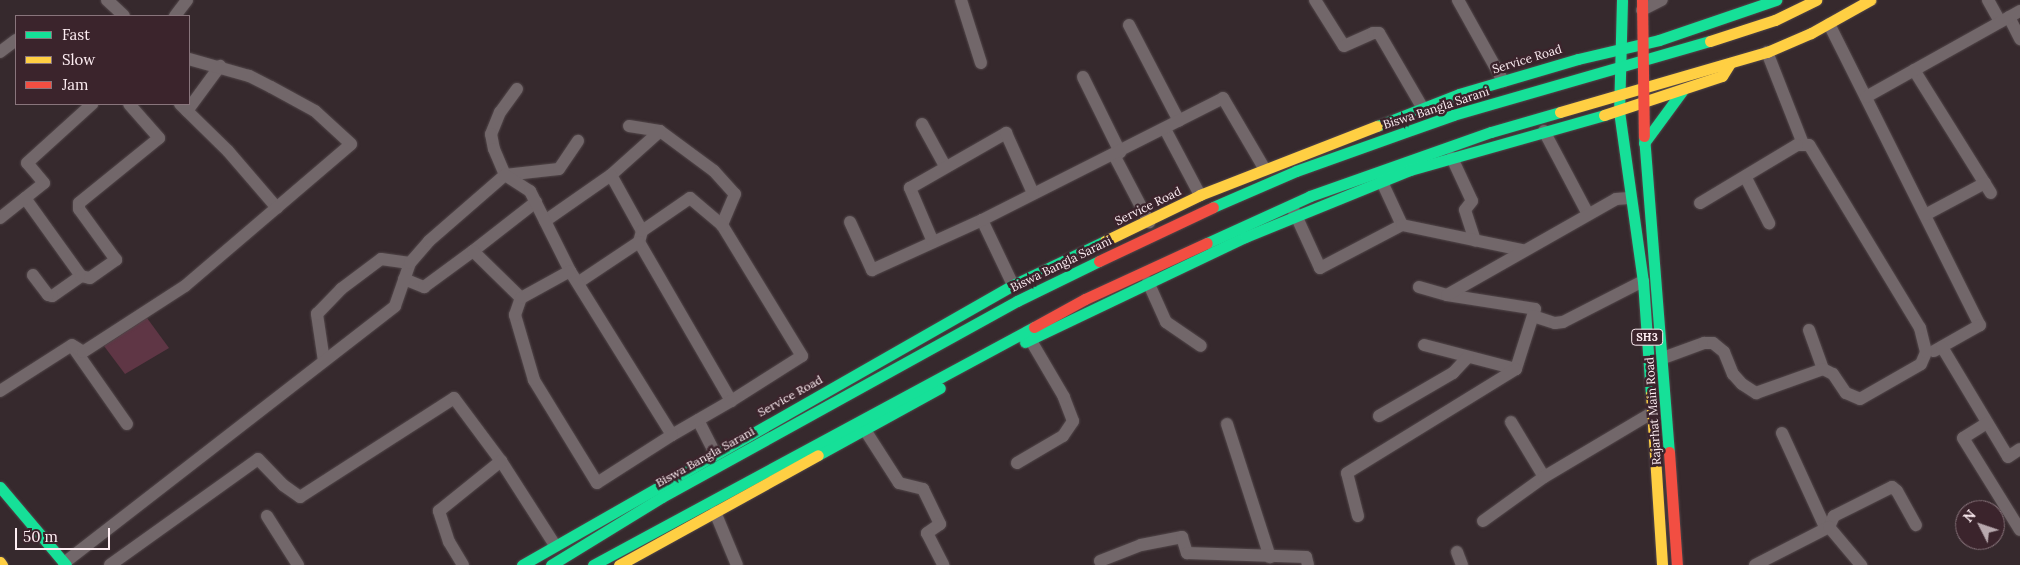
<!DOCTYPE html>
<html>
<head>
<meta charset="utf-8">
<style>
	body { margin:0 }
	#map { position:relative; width:2020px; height:565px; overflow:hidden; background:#36292d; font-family:Lora,serif }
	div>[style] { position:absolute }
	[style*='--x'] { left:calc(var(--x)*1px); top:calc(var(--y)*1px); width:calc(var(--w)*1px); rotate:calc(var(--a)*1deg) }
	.green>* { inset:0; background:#5f3645 }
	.roads { filter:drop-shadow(0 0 1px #52474a) drop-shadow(0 0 1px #52474a) }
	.street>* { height:12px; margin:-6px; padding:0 6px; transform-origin:6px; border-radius:6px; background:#72676a }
	.fast>* { height:11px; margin:-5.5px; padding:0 5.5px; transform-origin:5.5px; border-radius:5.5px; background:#16e098 }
	.slow>* { height:11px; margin:-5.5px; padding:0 5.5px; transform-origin:5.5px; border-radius:5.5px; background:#ffcf43 }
	.jam>* { height:11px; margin:-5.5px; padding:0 5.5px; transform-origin:5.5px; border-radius:5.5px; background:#f24e42 }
	span { translate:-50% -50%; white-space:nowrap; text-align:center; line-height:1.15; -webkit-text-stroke:5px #3b242c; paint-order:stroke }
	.shield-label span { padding:1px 4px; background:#3b242c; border:1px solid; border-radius:4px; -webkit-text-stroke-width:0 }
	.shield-label { font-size:11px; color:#feeef3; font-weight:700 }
	.street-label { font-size:12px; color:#feeef3 }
	.legend { position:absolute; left:15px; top:15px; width:175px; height:90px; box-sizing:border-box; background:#3b242c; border:1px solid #89757c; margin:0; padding:6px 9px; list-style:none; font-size:15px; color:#feeef3 }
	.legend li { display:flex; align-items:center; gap:10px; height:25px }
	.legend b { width:25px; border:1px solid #89757c }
	.north { position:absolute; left:1955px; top:500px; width:50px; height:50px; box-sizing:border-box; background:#3b242c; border:1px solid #89757c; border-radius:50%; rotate:311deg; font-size:14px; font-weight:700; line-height:20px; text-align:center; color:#feeef3 }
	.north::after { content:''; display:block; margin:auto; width:18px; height:22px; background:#b8a9ae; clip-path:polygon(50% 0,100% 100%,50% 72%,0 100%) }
	.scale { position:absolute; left:15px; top:528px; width:95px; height:22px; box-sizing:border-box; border:2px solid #feeef3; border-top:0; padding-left:6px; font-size:15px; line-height:18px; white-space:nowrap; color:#feeef3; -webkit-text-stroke:4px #3b242c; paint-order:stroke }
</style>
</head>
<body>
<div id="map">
	<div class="green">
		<i style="clip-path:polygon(147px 318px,169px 348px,125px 374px,104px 346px)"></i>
	</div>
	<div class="roads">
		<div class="street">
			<i style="--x:107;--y:0;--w:23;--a:43"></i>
			<i style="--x:961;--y:0;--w:66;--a:72.4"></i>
			<i style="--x:1315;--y:0;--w:54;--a:57.8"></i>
			<i style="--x:1344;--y:46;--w:32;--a:-24"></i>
			<i style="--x:1373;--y:33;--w:6;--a:0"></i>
			<i style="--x:1379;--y:33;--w:86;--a:59.8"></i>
			<i style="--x:1458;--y:0;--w:93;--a:60.9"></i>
			<i style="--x:1988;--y:0;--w:25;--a:61"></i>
			<i style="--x:1642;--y:10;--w:22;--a:-27"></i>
			<i style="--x:175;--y:16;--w:20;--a:-53"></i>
			<i style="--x:2009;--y:17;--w:25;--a:63"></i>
			<i style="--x:1829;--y:24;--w:337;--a:63.4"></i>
			<i style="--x:1980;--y:325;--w:53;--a:150.5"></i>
			<i style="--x:1129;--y:25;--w:108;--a:62.5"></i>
			<i style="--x:0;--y:52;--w:20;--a:-37"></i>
			<i style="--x:1767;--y:52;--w:99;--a:68.6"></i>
			<i style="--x:1914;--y:70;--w:145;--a:58"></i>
			<i style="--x:1083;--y:77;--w:84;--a:63.7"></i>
			<i style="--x:517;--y:89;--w:29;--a:126"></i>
			<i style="--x:500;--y:112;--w:24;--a:112"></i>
			<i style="--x:491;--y:134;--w:15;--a:79"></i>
			<i style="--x:494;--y:149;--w:28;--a:67"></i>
			<i style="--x:505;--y:175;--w:54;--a:-6.3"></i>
			<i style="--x:559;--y:169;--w:34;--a:-56"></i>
			<i style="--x:1866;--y:97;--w:176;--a:-29.2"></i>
			<i style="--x:180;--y:104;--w:67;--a:44.4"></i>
			<i style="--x:228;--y:151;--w:75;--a:49.3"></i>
			<i style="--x:187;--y:111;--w:56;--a:-53.7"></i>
			<i style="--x:922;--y:124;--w:48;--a:61.3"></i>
			<i style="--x:629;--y:126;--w:31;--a:9"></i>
			<i style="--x:660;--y:131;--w:67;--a:36.5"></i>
			<i style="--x:714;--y:171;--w:31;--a:48"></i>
			<i style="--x:735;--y:194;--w:34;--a:113"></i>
			<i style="--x:1165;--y:129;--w:75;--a:62.1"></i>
			<i style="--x:1544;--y:131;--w:94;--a:62.1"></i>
			<i style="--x:1114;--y:155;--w:76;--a:62.4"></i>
			<i style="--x:1452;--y:158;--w:47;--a:65.1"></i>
			<i style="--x:1472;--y:201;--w:11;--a:128"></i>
			<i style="--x:1465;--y:210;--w:32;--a:72"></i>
			<i style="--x:611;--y:175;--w:66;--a:-41.9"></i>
			<i style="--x:1746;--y:178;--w:51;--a:62.9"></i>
			<i style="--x:1382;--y:182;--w:47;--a:65.1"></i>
			<i style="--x:25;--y:198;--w:96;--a:54.3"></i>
			<i style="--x:81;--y:276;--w:35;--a:145"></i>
			<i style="--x:52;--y:296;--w:4;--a:-166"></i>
			<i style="--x:48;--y:295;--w:25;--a:-127"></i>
			<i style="--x:1293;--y:209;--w:65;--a:65.4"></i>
			<i style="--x:1320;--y:268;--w:93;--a:-27.7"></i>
			<i style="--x:1402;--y:225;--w:123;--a:11.8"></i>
			<i style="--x:1925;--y:215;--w:68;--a:-28.1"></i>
			<i style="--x:0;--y:218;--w:56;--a:-38.5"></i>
			<i style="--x:44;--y:183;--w:26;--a:-130"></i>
			<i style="--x:27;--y:163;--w:88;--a:-42.2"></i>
			<i style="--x:982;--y:220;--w:72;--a:64.5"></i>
			<i style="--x:545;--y:221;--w:80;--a:-34.9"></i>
			<i style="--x:611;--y:175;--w:64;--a:61"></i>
			<i style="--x:642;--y:231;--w:11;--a:105"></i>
			<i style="--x:639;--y:242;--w:184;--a:59.9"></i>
			<i style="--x:731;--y:401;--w:84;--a:-32.4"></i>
			<i style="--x:802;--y:356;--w:153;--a:-121.4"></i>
			<i style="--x:722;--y:225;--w:42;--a:-139.8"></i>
			<i style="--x:690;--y:198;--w:58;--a:145.5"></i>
			<i style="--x:850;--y:222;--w:53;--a:65.4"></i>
			<i style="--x:872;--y:270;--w:121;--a:-24.4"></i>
			<i style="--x:982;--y:220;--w:270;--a:-26.8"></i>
			<i style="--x:1223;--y:98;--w:81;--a:59.6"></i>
			<i style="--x:933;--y:242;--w:59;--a:-113.1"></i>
			<i style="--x:910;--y:188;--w:111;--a:-29.8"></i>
			<i style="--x:1006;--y:133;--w:66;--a:65.8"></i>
			<i style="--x:473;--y:251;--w:80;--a:-37.9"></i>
			<i style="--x:81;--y:276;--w:9;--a:13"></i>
			<i style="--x:90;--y:278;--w:32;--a:-35"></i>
			<i style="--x:116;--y:260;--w:63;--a:-126"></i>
			<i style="--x:79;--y:209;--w:6;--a:-90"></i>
			<i style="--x:79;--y:203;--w:103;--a:-39.1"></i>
			<i style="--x:159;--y:138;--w:45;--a:-131.4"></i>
			<i style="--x:404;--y:279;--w:22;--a:22"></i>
			<i style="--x:424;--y:287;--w:61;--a:-36.3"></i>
			<i style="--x:473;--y:251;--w:67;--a:44.4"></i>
			<i style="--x:579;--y:282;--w:72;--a:-33.7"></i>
			<i style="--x:1148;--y:282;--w:44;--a:65.8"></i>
			<i style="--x:1166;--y:322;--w:42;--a:34.4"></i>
			<i style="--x:1419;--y:287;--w:29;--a:16"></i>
			<i style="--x:1447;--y:295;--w:89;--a:9"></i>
			<i style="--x:1535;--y:309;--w:63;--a:107.6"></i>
			<i style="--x:1516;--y:369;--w:95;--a:-165.4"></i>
			<i style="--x:1447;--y:295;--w:194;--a:-29.6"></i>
			<i style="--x:1616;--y:199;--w:13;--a:-4"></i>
			<i style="--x:1533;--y:316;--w:23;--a:18"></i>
			<i style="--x:1555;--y:323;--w:8;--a:-7"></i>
			<i style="--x:1563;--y:322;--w:90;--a:-27.1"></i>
			<i style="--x:1809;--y:330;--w:41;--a:70.3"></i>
			<i style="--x:73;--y:347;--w:94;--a:55"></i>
			<i style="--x:1942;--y:347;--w:128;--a:59"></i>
			<i style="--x:2008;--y:457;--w:14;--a:-34"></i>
			<i style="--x:1663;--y:358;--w:44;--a:-20.1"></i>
			<i style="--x:1704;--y:343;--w:9;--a:0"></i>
			<i style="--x:1713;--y:343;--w:14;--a:39"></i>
			<i style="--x:1724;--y:352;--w:24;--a:68"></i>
			<i style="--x:1733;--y:374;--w:13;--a:48"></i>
			<i style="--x:1742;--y:384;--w:17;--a:33"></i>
			<i style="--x:1756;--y:393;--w:71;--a:-19.7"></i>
			<i style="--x:1823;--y:369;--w:11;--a:27"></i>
			<i style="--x:1833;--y:374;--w:23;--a:56"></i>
			<i style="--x:1846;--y:393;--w:15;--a:23"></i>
			<i style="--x:1860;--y:399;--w:70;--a:-29.8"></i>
			<i style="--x:1921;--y:364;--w:13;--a:-67"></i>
			<i style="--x:1926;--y:352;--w:25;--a:-104"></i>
			<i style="--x:1920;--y:328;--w:214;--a:-121.2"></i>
			<i style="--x:1809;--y:145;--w:12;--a:180"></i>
			<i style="--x:1797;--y:145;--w:113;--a:149.1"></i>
			<i style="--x:324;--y:361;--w:48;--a:-98.5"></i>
			<i style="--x:317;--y:314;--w:35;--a:-46"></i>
			<i style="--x:341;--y:289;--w:50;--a:-36.9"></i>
			<i style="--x:381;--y:259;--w:29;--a:8"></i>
			<i style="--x:0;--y:391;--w:85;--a:-32.6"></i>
			<i style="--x:72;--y:345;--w:13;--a:32"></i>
			<i style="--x:83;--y:352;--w:121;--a:-32.9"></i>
			<i style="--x:185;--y:286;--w:218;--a:-40.5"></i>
			<i style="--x:351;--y:144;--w:49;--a:-137.5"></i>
			<i style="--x:315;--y:111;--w:50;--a:-151.4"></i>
			<i style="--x:271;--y:87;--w:25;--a:-153"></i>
			<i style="--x:249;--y:76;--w:62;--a:-164.2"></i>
			<i style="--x:1379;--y:416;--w:86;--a:-30.2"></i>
			<i style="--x:1453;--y:373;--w:22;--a:-47"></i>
			<i style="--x:698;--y:420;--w:37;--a:63"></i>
			<i style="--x:1511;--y:422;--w:64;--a:59"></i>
			<i style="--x:1987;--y:423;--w:28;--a:148"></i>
			<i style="--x:1963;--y:438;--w:108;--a:58.2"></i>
			<i style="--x:1227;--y:424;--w:140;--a:72.1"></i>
			<i style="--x:865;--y:430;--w:63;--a:57.3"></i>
			<i style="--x:899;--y:483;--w:25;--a:14"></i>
			<i style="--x:923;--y:489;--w:39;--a:64"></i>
			<i style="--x:940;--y:524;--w:16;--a:145"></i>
			<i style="--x:927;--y:533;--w:36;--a:63"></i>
			<i style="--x:1782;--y:433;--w:103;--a:65.4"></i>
			<i style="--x:672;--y:435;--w:68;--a:-30"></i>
			<i style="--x:1017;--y:463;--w:53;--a:-30.4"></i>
			<i style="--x:1063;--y:436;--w:18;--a:-56"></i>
			<i style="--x:1073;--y:421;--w:26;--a:-111"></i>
			<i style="--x:1064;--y:397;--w:67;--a:-120.4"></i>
			<i style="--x:715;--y:512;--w:57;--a:67.5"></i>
			<i style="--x:267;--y:516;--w:58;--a:57.7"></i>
			<i style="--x:1358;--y:516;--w:44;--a:-104.3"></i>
			<i style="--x:1347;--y:473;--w:198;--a:-31.6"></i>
			<i style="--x:1483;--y:521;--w:75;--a:-35.8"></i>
			<i style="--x:1544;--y:477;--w:126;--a:-30.7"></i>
			<i style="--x:1829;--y:527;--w:12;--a:-66"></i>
			<i style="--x:1834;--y:516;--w:65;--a:-26.6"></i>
			<i style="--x:1892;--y:487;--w:6;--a:39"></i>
			<i style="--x:1897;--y:491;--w:39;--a:61"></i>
			<i style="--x:1457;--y:552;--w:14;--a:69"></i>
			<i style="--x:1100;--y:561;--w:44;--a:-21.3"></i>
			<i style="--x:1141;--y:545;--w:42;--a:-11"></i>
			<i style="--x:1182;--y:537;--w:17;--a:73"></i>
			<i style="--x:1187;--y:553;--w:119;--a:1.9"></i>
			<i style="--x:1306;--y:557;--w:8;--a:76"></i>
			<i style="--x:64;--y:563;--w:419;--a:-37.8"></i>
			<i style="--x:395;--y:306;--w:46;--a:-70.8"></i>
			<i style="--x:410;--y:263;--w:29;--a:-49"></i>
			<i style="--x:429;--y:241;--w:101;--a:-41"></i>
			<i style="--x:505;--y:175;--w:30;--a:33"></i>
			<i style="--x:530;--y:191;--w:89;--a:63.4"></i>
			<i style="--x:570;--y:271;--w:193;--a:58.1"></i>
			<i style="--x:672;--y:435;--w:89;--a:147.4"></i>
			<i style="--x:597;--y:483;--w:121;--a:-121.5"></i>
			<i style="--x:534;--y:380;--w:68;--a:-106.3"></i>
			<i style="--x:515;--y:315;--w:18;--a:-71"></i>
			<i style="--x:521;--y:298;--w:56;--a:-28.9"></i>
			<i style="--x:110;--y:565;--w:182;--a:-35.6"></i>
			<i style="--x:258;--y:459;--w:36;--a:46"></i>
			<i style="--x:283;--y:485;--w:21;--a:35"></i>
			<i style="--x:300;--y:497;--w:183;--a:-32.7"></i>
			<i style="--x:454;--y:398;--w:79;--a:53.3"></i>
			<i style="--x:501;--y:461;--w:100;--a:57.3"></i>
			<i style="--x:463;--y:565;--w:27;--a:-121"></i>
			<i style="--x:449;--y:542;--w:33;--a:-108"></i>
			<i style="--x:439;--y:511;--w:80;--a:-38.9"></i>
			<i style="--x:1755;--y:565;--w:83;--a:-27.2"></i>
			<i style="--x:1829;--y:527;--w:50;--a:49.9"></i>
		</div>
		<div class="fast">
			<i style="--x:1622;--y:0;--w:111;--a:91.5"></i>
			<i style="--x:1619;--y:111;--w:172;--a:82"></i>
			<i style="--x:1643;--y:281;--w:113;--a:86"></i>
			<i style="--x:1377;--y:126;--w:88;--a:-21.3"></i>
			<i style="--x:1459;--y:94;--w:124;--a:-16.4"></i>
			<i style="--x:1578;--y:59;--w:83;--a:-13.2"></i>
			<i style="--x:1659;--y:40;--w:124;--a:-18.9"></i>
			<i style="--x:1644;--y:136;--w:317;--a:85.5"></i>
			<i style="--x:1644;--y:143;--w:66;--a:-53.7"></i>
			<i style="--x:1213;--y:207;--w:90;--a:-23.4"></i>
			<i style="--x:1296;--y:171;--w:167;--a:-19.6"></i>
			<i style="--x:1453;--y:115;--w:267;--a:-16.1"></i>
			<i style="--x:1207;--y:243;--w:113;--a:-24.5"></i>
			<i style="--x:1310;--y:196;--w:192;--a:-19.5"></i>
			<i style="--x:1491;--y:132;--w:72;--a:-16.2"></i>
			<i style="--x:1025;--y:342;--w:244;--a:-25.5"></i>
			<i style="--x:1245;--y:237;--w:178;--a:-22.1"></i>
			<i style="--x:1410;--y:170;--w:202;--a:-15.8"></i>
			<i style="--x:818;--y:455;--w:139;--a:-28.8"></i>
			<i style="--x:0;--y:487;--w:102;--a:49.8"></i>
			<i style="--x:522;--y:565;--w:565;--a:-29.69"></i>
			<i style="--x:1013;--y:285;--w:102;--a:-25.6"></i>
			<i style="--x:551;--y:565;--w:130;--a:-31.5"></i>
			<i style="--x:662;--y:497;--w:406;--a:-28.9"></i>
			<i style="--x:1017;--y:301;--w:91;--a:-26"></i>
			<i style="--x:593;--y:565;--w:501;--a:-28.35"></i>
		</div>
		<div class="slow">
			<i style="--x:1710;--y:41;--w:68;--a:-17.9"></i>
			<i style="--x:1775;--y:20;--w:46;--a:-26"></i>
			<i style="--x:1560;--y:112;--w:216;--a:-16.2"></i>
			<i style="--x:1767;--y:52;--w:48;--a:-23.4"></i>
			<i style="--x:1811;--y:33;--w:68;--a:-29.2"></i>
			<i style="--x:1604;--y:115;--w:124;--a:-18.3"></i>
			<i style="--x:1722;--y:76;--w:15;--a:-58"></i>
			<i style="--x:1105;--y:241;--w:106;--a:-25.8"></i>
			<i style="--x:1200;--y:195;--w:190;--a:-21.3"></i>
			<i style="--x:1651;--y:394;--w:171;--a:86.3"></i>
			<i style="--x:0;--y:562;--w:4;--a:56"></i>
			<i style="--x:619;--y:565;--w:227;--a:-28.9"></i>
		</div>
		<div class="jam">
			<i style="--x:1642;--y:0;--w:136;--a:89.2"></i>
			<i style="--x:1099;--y:261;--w:126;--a:-25.3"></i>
			<i style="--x:1034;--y:327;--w:58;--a:-28.8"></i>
			<i style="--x:1085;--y:299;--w:134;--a:-24.7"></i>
			<i style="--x:1669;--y:452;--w:113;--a:86"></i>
		</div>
	</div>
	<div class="shield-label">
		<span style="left:1647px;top:337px">SH3</span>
	</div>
	<div class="street-label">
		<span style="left:1527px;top:59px;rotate:-17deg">Service Road</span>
		<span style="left:1436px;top:108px;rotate:-18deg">Biswa Bangla Sarani</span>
		<span style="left:1148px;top:206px;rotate:-26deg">Service Road</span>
		<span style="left:1061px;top:264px;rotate:-26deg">Biswa Bangla Sarani</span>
		<span style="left:790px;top:396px;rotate:-29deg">Service Road</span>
		<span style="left:1653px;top:411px;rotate:-94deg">Rajarhat Main Road</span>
		<span style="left:705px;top:457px;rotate:-29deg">Biswa Bangla Sarani</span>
	</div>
	<ul class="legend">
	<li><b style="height:6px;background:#16e098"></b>Fast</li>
	<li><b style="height:6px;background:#ffcf43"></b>Slow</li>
	<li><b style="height:6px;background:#f24e42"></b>Jam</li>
	</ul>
	<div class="north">N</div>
	<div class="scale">50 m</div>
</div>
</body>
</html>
